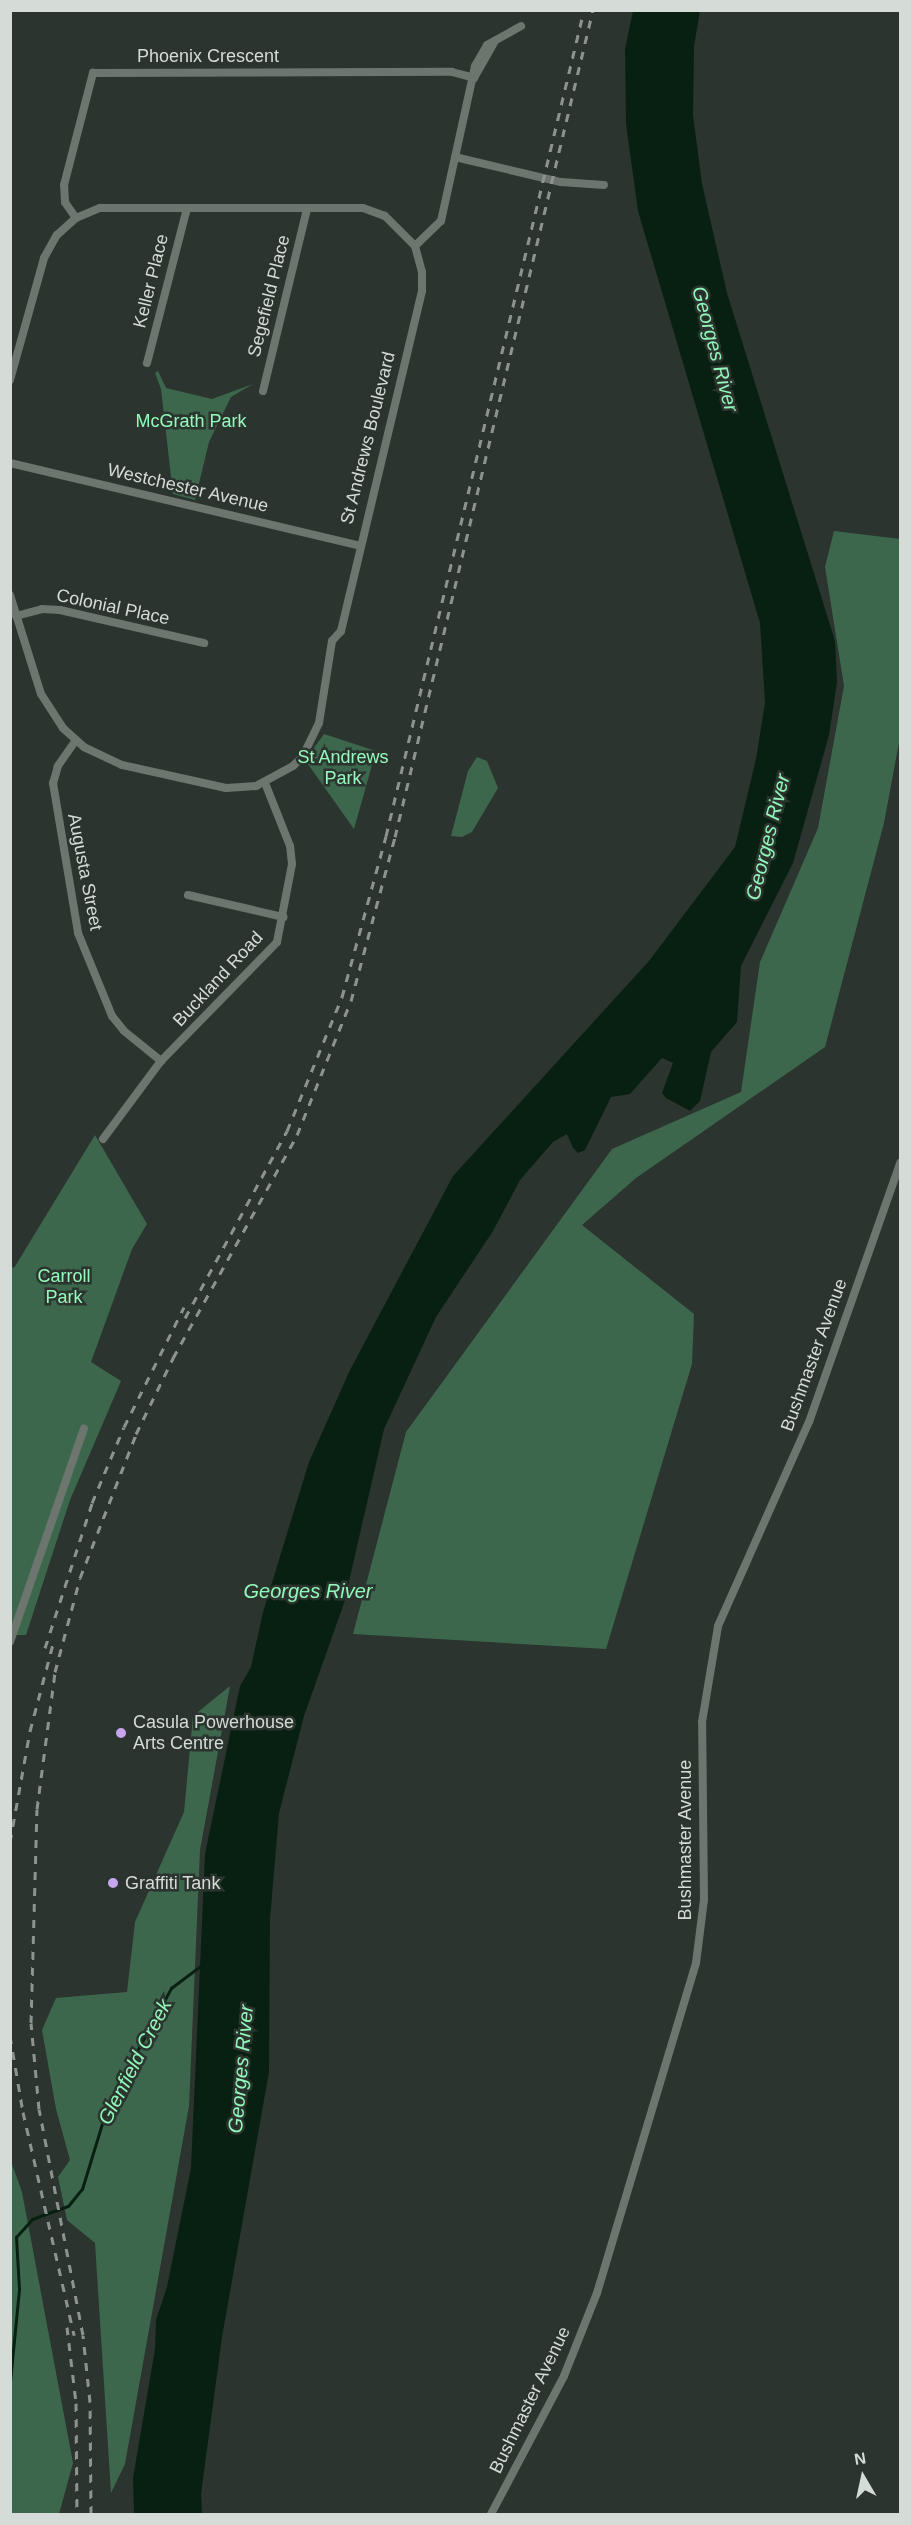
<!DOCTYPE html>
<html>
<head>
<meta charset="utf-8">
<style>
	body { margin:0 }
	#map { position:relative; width:911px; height:2525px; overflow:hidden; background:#2b342e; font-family:Helvetica,sans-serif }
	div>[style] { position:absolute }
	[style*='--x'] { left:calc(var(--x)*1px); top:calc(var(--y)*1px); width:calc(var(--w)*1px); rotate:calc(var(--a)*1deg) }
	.green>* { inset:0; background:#3d674d }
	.water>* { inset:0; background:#082012 }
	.stream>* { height:3px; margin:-1.5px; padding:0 1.5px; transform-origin:1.5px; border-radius:1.5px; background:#082012 }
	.street>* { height:8px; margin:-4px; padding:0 4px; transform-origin:4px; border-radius:4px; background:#6c766f }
	.rail>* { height:3px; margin-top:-1.5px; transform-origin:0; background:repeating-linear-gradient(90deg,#8d9490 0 8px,transparent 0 16px) }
	.dots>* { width:16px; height:16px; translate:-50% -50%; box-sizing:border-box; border:3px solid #2b342e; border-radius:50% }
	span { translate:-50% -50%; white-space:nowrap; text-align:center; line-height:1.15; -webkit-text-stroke:5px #2b342e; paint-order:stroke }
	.street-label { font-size:18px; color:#d5dbd7 }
	.park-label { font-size:18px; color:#94fabc }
	.poi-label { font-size:18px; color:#d5dbd7 }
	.left { translate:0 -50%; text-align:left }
	.water-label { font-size:20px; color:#92f8ba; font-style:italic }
	.frame { position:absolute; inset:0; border:12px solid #d5dbd7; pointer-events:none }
	.north { position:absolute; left:833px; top:2447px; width:60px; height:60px; -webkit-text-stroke:4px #2b342e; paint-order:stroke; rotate:351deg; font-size:16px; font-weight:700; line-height:24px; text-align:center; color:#d5dbd7 }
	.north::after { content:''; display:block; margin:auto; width:21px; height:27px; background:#d5dbd7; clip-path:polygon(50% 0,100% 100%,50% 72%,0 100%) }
</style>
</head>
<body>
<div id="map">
	<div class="green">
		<i style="clip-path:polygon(158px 371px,166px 388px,212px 399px,253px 384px,231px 397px,209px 442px,195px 500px,173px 494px,161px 389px,155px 373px)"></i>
		<i style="clip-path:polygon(834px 531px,900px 539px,900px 737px,884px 823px,825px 1047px,636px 1178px,582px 1225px,694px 1314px,692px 1364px,606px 1649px,353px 1634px,406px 1432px,612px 1149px,741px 1092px,760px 962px,818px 828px,844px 686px,825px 567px)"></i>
		<i style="clip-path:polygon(324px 734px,376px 751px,354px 829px,305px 760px)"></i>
		<i style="clip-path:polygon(477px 757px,487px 761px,498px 788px,472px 832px,462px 837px,451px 836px,468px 771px)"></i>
		<i style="clip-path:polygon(95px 1135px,147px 1224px,132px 1249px,91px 1362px,121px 1381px,70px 1500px,26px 1635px,10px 1635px,10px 1266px,14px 1268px)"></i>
		<i style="clip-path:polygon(230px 1686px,200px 1850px,189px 2106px,125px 2464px,111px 2493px,95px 2243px,67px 2220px,58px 2177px,70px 2160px,56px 2109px,42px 2030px,56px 1998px,127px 1992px,135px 1922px,184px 1812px,193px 1716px)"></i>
		<i style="clip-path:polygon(10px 2159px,22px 2192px,73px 2463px,59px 2514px,11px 2514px)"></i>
	</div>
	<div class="water">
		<i style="clip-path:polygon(633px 11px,700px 11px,694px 46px,693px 115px,702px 184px,727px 293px,835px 641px,837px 682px,829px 735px,793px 863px,741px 966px,737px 1022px,711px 1052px,700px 1101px,690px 1111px,666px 1098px,662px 1093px,673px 1063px,662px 1058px,630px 1094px,611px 1097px,585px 1150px,578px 1153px,573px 1148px,567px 1134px,553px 1142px,520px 1180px,493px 1231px,436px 1317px,384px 1429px,344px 1603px,304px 1716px,279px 1813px,270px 1919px,269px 2072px,222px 2337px,201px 2494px,202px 2514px,134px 2514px,133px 2478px,155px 2349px,156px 2320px,167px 2287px,191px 2168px,205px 1854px,240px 1686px,251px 1667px,263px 1612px,309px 1462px,350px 1370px,453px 1176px,649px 961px,735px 847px,756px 759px,765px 703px,760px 623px,638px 211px,626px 124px,625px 49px)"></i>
	</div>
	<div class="stream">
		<i style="--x:10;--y:2381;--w:92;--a:-84.4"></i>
		<i style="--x:19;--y:2289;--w:52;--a:-93.3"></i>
		<i style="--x:16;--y:2237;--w:24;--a:-48"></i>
		<i style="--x:32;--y:2219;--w:38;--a:-20"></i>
		<i style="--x:68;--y:2206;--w:22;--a:-51"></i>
		<i style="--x:82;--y:2189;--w:78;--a:-73"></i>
		<i style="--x:105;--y:2114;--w:68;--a:-63.1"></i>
		<i style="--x:136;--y:2053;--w:74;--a:-61.7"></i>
		<i style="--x:171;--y:1988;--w:36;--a:-37"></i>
	</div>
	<div class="street">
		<i style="--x:474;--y:78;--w:43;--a:-60.4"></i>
		<i style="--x:455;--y:157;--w:109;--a:13.3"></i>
		<i style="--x:561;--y:182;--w:43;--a:4"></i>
		<i style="--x:76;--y:218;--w:19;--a:-125"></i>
		<i style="--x:65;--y:202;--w:17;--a:-93"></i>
		<i style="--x:64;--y:185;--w:116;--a:-75.5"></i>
		<i style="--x:93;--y:73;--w:359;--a:-0.2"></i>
		<i style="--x:452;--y:72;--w:23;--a:15"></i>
		<i style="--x:415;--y:246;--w:36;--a:-44"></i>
		<i style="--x:441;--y:221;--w:159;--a:-77.6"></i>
		<i style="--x:475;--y:66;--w:24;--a:-60"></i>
		<i style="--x:487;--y:45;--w:39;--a:-29"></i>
		<i style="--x:147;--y:363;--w:160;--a:-75.5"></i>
		<i style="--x:10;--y:380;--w:127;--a:-74.4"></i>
		<i style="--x:44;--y:258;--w:26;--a:-61"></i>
		<i style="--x:57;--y:235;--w:25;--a:-42"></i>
		<i style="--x:76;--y:218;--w:26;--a:-23"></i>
		<i style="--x:100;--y:208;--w:263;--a:0"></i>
		<i style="--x:363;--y:208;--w:23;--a:20"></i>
		<i style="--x:385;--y:216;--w:42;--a:45"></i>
		<i style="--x:415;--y:246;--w:27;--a:75"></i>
		<i style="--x:422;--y:272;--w:19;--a:90"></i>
		<i style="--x:422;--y:291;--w:350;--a:103.4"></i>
		<i style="--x:341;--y:631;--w:13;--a:132"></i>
		<i style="--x:332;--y:641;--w:83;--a:99"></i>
		<i style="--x:319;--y:723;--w:37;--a:116"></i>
		<i style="--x:303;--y:756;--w:14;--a:135"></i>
		<i style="--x:293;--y:766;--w:42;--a:151.6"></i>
		<i style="--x:256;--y:786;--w:30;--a:176"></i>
		<i style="--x:226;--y:788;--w:107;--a:-167.5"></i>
		<i style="--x:122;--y:765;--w:42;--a:-154.7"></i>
		<i style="--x:84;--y:747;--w:28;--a:-138"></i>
		<i style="--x:63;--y:728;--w:40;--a:-122.9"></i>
		<i style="--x:41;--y:694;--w:104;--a:-107.4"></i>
		<i style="--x:263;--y:391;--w:187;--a:-76.4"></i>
		<i style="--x:10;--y:463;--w:358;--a:13.3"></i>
		<i style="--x:16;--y:616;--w:27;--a:-15"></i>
		<i style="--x:42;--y:609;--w:18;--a:3"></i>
		<i style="--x:60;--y:610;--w:148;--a:12.9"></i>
		<i style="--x:76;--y:740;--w:32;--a:125"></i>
		<i style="--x:58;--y:766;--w:18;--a:106"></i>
		<i style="--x:53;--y:783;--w:152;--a:80.5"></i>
		<i style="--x:78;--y:933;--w:90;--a:67.7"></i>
		<i style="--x:112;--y:1016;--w:19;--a:51"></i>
		<i style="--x:124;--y:1031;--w:48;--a:39"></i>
		<i style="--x:188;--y:895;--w:98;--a:13"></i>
		<i style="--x:103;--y:1139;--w:97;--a:-53.4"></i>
		<i style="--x:161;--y:1061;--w:166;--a:-45.7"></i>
		<i style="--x:277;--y:942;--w:79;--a:-79.1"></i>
		<i style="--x:292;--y:864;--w:18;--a:-96"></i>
		<i style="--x:290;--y:846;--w:68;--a:-111.6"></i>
		<i style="--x:10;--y:1642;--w:226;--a:-70.9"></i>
		<i style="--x:491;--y:2514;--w:156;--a:-62.1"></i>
		<i style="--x:564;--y:2376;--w:89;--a:-68.3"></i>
		<i style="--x:597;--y:2293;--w:345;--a:-73.3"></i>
		<i style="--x:696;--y:1963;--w:64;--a:-82.8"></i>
		<i style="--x:704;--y:1900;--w:178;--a:-90.6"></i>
		<i style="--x:702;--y:1722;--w:97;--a:-80.5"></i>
		<i style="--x:718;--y:1626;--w:223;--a:-66"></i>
		<i style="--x:809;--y:1422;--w:275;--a:-70.6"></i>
	</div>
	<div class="rail">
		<i style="--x:185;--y:1318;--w:213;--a:-61.4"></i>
		<i style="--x:287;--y:1131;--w:145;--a:-67.7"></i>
		<i style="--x:342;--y:997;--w:167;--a:-74.7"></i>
		<i style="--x:386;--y:836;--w:849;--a:-76.52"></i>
		<i style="--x:45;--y:1648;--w:152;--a:-72"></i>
		<i style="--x:92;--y:1503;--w:82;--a:-67.2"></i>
		<i style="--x:124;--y:1427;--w:134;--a:-63.4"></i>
		<i style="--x:10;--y:1842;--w:113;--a:-79.8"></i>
		<i style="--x:30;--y:1731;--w:94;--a:-75.2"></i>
		<i style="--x:10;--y:2036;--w:77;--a:80.3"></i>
		<i style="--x:23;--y:2112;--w:229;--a:77.1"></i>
		<i style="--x:67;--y:2327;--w:77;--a:83.2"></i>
		<i style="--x:76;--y:2403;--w:111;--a:89.5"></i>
		<i style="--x:91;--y:2514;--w:112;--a:-90.5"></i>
		<i style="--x:90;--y:2402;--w:67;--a:-96"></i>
		<i style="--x:83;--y:2335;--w:230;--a:-101"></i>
		<i style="--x:39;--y:2109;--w:86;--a:-95.3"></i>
		<i style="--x:31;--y:2023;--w:214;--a:-88.4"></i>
		<i style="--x:37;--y:1809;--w:138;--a:-82.5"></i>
		<i style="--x:55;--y:1672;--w:97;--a:-75.1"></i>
		<i style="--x:80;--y:1578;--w:155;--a:-68.7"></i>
		<i style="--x:136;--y:1434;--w:85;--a:-64"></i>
		<i style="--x:173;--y:1358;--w:255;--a:-60.9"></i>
		<i style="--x:297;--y:1135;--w:144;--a:-68.1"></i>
		<i style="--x:351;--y:1001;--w:170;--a:-75"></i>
		<i style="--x:395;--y:837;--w:850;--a:-76.54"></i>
	</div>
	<div class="dots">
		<i style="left:121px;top:1733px;background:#c8a5ee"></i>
		<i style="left:113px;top:1883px;background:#c8a5ee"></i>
	</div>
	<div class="street-label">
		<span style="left:208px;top:56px">Phoenix Crescent</span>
		<span style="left:151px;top:281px;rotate:-76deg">Keller Place</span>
		<span style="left:269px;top:296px;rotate:-76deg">Segefield Place</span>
		<span style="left:368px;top:438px;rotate:-76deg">St Andrews Boulevard</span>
		<span style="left:188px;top:488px;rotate:13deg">Westchester Avenue</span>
		<span style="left:113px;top:607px;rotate:12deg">Colonial Place</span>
		<span style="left:85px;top:872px;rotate:79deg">Augusta Street</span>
		<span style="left:218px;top:979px;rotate:-47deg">Buckland Road</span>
		<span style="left:814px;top:1355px;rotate:-70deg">Bushmaster Avenue</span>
		<span style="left:685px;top:1840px;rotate:-90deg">Bushmaster Avenue</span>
		<span style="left:530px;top:2400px;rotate:-64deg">Bushmaster Avenue</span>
	</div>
	<div class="park-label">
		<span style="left:191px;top:421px">McGrath Park</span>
		<span style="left:343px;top:768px">St Andrews<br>Park</span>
		<span style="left:64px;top:1287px">Carroll<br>Park</span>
	</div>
	<div class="poi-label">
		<span class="left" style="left:133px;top:1733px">Casula Powerhouse<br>Arts Centre</span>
		<span class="left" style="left:125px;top:1883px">Graffiti Tank</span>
	</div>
	<div class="water-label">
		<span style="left:715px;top:349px;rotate:75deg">Georges River</span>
		<span style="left:768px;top:837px;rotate:-76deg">Georges River</span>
		<span style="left:308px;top:1591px">Georges River</span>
		<span style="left:135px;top:2062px;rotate:-63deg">Glenfield Creek</span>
		<span style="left:241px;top:2069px;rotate:-85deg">Georges River</span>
	</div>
	<div class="frame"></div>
	<div class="north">N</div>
</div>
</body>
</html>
